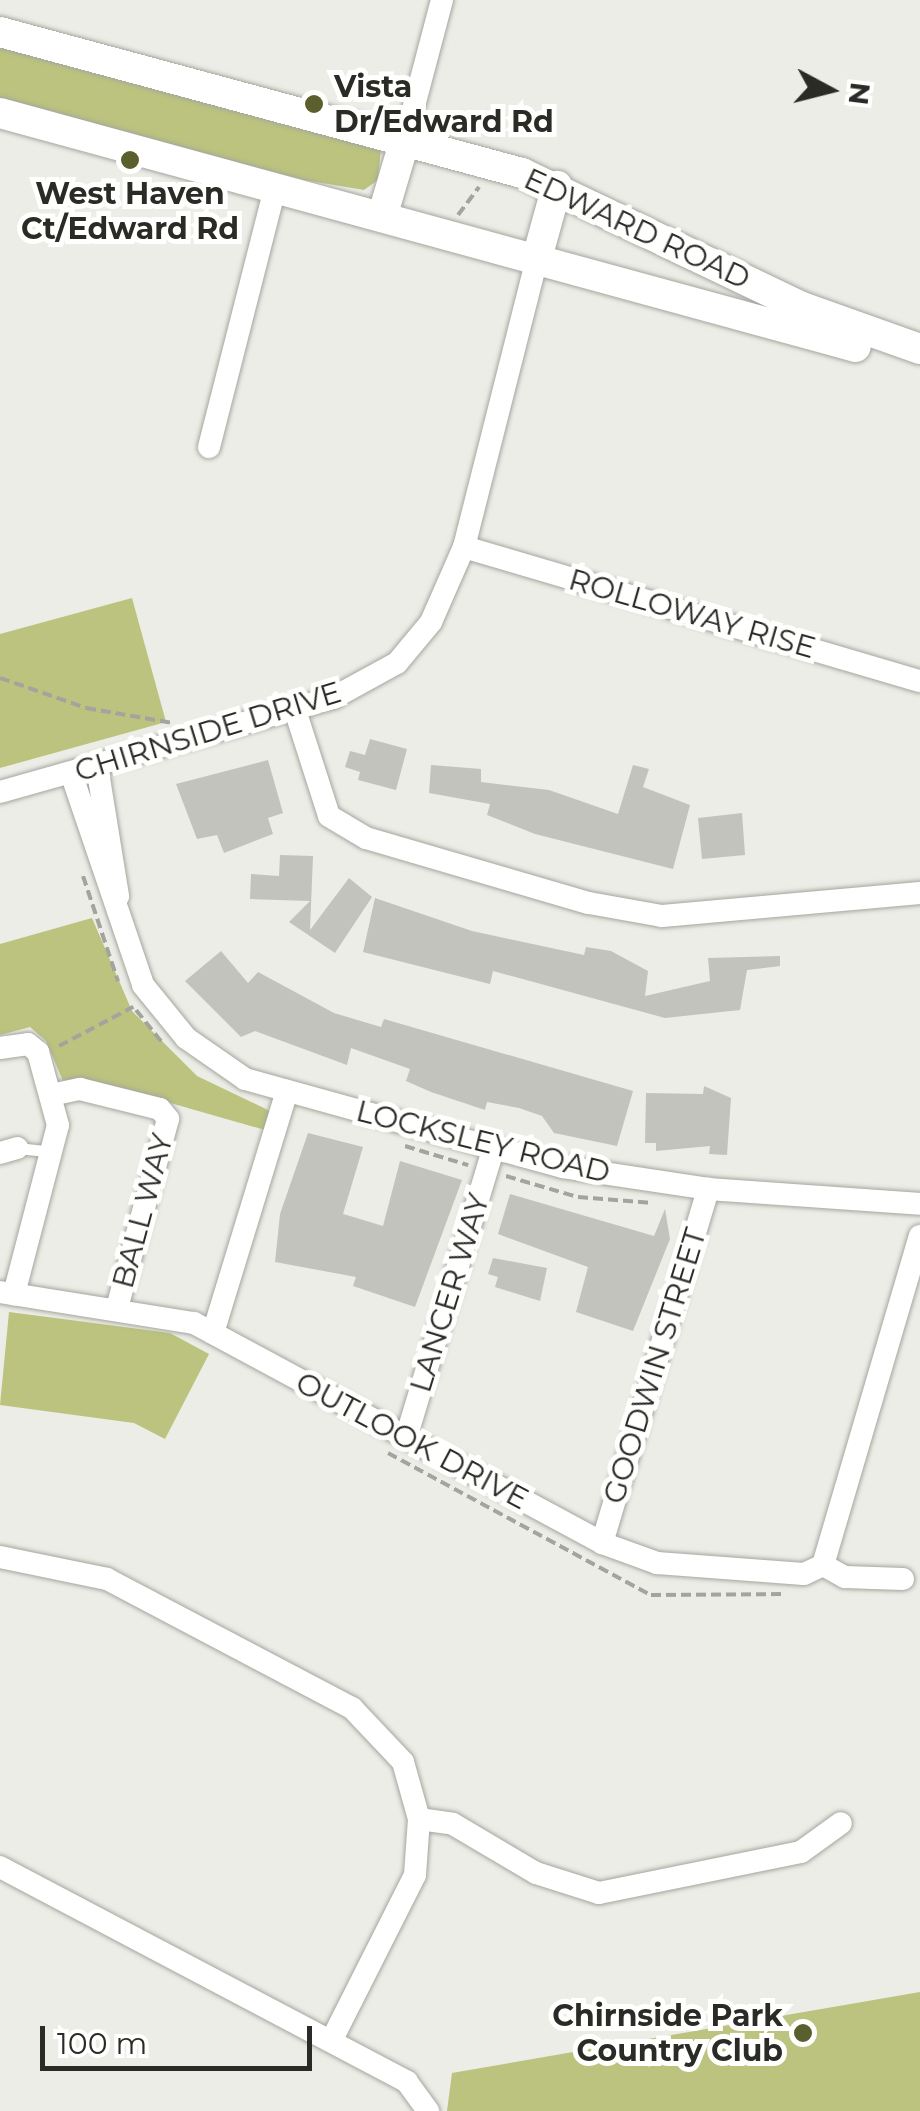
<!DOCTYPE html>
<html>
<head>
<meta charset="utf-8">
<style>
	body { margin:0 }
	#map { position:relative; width:920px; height:2111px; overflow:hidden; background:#ecede6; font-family:Montserrat,sans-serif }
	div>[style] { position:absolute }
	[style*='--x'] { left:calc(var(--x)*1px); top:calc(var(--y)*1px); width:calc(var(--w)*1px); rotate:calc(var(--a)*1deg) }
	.green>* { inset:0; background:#bbc37e }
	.building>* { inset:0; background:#c2c3bc }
	.path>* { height:4px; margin-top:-2px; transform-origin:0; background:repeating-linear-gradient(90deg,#a3a49e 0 10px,transparent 0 15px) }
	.roads { filter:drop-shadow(0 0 2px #a5a69f) drop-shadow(0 0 2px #a5a69f) }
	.lane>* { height:11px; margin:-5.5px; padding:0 5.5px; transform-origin:5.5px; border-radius:5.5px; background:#fff }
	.street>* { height:22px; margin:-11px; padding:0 11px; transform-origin:11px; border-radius:11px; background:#fff }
	.secondary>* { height:30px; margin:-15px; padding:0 15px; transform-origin:15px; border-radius:15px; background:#fff }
	.dots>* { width:28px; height:28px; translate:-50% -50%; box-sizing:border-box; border:5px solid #fffffe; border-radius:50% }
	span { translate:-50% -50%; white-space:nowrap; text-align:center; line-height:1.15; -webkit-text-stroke:10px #fffffe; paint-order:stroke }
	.poi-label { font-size:30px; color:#2a2a27; font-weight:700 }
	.left { translate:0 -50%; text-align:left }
	.right { translate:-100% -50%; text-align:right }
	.street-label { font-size:30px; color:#2a2a27 }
	.north { position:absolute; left:780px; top:40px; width:100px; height:100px; -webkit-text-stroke:8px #fffffe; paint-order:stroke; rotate:97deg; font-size:28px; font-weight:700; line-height:40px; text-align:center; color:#2a2a27 }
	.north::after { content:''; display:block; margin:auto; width:35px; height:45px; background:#2a2a27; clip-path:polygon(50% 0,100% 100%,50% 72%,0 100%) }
	.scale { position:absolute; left:40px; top:2026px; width:272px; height:45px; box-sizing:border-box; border:5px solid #2a2a27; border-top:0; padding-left:12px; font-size:30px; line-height:35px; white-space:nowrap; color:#2a2a27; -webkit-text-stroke:8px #fffffe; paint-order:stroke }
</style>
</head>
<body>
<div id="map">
	<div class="green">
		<i style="clip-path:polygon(0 43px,381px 148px,378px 180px,364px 190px,304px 180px,0 101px)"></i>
		<i style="clip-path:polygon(132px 598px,166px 722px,0 768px,0 634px)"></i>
		<i style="clip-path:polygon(92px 918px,132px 1011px,197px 1076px,270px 1111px,265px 1130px,90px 1080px,63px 1081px,46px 1041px,30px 1027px,0 1035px,0 944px)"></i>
		<i style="clip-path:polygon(9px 1312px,170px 1333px,209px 1354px,165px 1439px,134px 1423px,0 1405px)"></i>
		<i style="clip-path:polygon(920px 1992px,920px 2111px,447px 2111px,452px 2073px)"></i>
	</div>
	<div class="building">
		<i style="clip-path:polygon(370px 739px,407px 749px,396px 790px,358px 780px,360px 772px,345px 767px,350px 751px,365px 755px)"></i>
		<i style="clip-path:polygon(268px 760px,283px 813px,268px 818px,273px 834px,224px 853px,217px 835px,197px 839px,176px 784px)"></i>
		<i style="clip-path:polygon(431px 765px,481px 769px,481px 782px,549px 790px,618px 814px,633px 765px,649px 769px,643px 787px,690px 805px,673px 869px,535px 834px,487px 815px,490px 804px,429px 793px)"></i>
		<i style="clip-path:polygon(742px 813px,745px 855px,702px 859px,698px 818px)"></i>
		<i style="clip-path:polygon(280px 855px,313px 856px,310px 930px,349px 878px,372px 897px,335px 953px,289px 922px,310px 901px,250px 899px,251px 874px,279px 876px)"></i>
		<i style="clip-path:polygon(375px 898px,472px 931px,584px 955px,586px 947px,611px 951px,648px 971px,645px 996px,710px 981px,708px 958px,780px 956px,780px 966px,747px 970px,740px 1010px,665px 1018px,493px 971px,490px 984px,363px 952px)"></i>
		<i style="clip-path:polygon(221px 951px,248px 983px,258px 972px,334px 1013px,381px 1027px,384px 1019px,633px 1091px,617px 1146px,554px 1133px,542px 1116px,519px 1108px,487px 1102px,485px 1110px,431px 1092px,406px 1081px,410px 1069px,351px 1048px,347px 1065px,255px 1031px,241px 1037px,185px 981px)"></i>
		<i style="clip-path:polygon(704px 1086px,731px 1098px,727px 1155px,709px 1154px,710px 1146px,656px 1151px,656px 1143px,645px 1143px,646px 1093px,703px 1094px)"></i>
		<i style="clip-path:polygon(308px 1133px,363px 1147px,343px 1214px,350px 1216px,383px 1226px,400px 1161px,462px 1180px,415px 1307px,353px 1286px,356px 1277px,275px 1262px,280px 1214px)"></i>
		<i style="clip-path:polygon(510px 1194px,654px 1236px,665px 1209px,670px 1239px,633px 1331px,576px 1312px,588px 1267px,498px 1234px)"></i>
		<i style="clip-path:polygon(493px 1258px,547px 1268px,540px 1301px,495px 1287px,498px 1277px,488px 1274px)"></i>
	</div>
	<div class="path">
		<i style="--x:458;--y:215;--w:35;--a:-53"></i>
		<i style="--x:0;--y:678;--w:91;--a:19.2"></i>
		<i style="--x:86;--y:708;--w:88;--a:9.8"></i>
		<i style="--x:83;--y:876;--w:111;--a:71.6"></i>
		<i style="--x:136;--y:1010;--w:45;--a:51.3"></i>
		<i style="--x:59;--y:1046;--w:84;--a:-27.8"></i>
		<i style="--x:405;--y:1146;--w:66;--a:16.8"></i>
		<i style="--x:506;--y:1176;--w:75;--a:16.3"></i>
		<i style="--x:578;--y:1197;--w:75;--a:4.6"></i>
		<i style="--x:388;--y:1453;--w:299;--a:28.4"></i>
		<i style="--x:651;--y:1595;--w:131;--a:-0.4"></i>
	</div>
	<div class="roads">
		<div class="lane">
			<i style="--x:17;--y:1148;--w:37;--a:6"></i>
		</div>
		<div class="street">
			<i style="--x:405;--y:140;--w:145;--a:-75.2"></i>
			<i style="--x:209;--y:447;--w:267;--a:-75.7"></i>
			<i style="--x:464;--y:547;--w:475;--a:16.4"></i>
			<i style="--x:295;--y:710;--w:111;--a:72.2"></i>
			<i style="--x:329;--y:816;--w:43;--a:30.7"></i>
			<i style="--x:366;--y:838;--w:232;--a:16.3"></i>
			<i style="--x:589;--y:903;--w:74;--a:10.1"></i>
			<i style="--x:662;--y:916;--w:259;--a:-5.1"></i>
			<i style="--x:97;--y:766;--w:132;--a:80.8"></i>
			<i style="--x:71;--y:773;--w:224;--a:71.2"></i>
			<i style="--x:143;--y:985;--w:68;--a:50.9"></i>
			<i style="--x:186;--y:1038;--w:72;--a:34.8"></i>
			<i style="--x:245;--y:1079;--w:330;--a:15.5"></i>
			<i style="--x:563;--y:1167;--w:147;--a:8.6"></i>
			<i style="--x:708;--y:1189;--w:213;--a:4"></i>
			<i style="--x:0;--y:792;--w:346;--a:-15.8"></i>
			<i style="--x:333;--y:698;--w:73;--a:-28.7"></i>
			<i style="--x:397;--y:663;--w:53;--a:-50.3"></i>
			<i style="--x:431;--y:622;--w:82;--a:-66.3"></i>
			<i style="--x:464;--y:547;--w:298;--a:-75.8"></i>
			<i style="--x:0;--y:1048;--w:28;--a:-8"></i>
			<i style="--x:28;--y:1044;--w:13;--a:39"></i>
			<i style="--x:38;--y:1052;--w:76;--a:74.7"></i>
			<i style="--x:58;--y:1125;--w:175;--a:104.6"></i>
			<i style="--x:51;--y:1095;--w:30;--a:-12"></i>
			<i style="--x:80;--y:1089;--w:82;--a:14"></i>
			<i style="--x:160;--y:1109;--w:13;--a:51"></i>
			<i style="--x:168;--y:1119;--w:196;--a:105.1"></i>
			<i style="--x:0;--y:1153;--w:18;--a:-16"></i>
			<i style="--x:0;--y:1292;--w:196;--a:9.1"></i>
			<i style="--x:194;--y:1323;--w:464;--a:28.3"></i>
			<i style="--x:602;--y:1543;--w:59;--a:20"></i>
			<i style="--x:657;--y:1563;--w:147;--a:4.3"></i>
			<i style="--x:804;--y:1574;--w:21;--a:-25"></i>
			<i style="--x:823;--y:1565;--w:25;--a:29"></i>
			<i style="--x:845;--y:1577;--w:58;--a:2"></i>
			<i style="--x:213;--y:1333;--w:253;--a:-73"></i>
			<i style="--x:406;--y:1438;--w:302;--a:-73.2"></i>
			<i style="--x:602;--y:1543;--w:370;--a:-73.3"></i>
			<i style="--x:0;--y:1557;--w:109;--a:11.6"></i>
			<i style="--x:107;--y:1579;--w:277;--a:27.8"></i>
			<i style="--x:352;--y:1708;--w:74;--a:46.6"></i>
			<i style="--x:403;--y:1762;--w:59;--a:74.3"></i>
			<i style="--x:419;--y:1819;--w:56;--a:94.1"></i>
			<i style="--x:415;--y:1875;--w:184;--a:116.8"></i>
			<i style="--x:823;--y:1565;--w:343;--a:-73.6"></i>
			<i style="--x:419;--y:1819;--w:34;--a:8"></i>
			<i style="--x:453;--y:1824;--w:96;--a:30.6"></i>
			<i style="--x:536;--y:1873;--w:66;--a:17.6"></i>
			<i style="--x:599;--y:1893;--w:206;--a:-11.5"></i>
			<i style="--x:801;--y:1852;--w:49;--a:-35.9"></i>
			<i style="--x:0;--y:1867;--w:460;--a:27.8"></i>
			<i style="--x:407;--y:2082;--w:36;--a:54"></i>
		</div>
		<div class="secondary">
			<i style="--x:0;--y:32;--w:541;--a:15.12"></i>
			<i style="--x:522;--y:173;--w:307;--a:25.6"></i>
			<i style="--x:799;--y:306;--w:128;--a:19.6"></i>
			<i style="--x:0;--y:113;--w:887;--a:15.29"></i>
			<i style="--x:382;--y:217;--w:80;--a:-73.4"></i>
			<i style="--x:537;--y:258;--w:75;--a:-74.5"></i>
		</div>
	</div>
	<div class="dots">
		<i style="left:314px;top:104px;background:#5a5f2d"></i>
		<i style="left:130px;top:160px;background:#5a5f2d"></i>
		<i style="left:803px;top:2033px;background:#5a5f2d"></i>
	</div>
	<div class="poi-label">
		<span class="left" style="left:334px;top:104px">Vista<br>Dr/Edward Rd</span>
		<span style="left:130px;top:211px">West Haven<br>Ct/Edward Rd</span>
		<span class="right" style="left:783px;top:2033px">Chirnside Park<br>Country Club</span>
	</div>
	<div class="street-label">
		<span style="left:637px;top:229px;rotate:25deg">EDWARD ROAD</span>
		<span style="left:692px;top:614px;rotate:16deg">ROLLOWAY RISE</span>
		<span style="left:208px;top:732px;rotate:-17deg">CHIRNSIDE DRIVE</span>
		<span style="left:483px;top:1142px;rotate:14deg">LOCKSLEY ROAD</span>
		<span style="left:143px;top:1211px;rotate:-75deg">BALL WAY</span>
		<span style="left:450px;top:1293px;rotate:-73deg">LANCER WAY</span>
		<span style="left:655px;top:1366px;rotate:-73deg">GOODWIN STREET</span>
		<span style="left:412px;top:1441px;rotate:28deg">OUTLOOK DRIVE</span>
	</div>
	<div class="north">N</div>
	<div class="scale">100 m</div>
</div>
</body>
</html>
